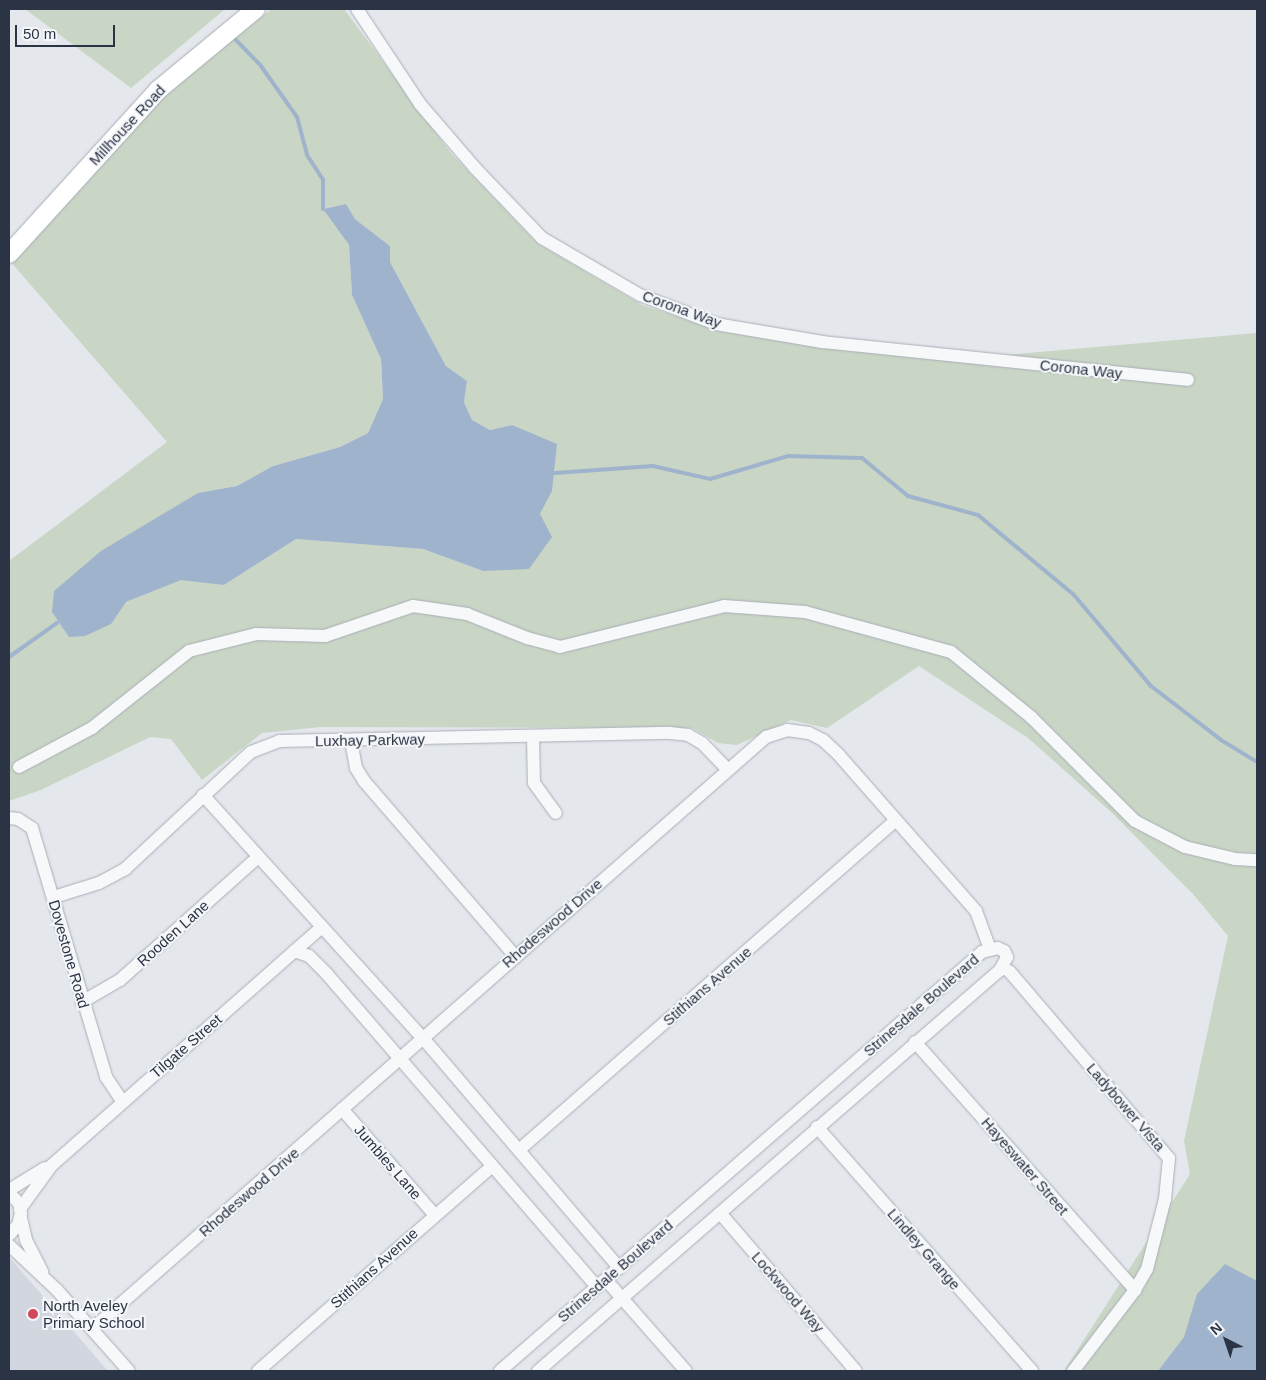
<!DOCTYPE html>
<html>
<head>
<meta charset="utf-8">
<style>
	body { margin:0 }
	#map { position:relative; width:1266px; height:1380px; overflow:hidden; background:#e4e7ec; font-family:Helvetica,sans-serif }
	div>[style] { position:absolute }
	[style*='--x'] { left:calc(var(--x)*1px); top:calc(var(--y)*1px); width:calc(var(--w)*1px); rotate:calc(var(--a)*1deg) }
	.built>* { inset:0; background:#d2d6de }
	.green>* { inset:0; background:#c9d6c5 }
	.water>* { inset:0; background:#9fb4cc }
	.stream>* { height:4px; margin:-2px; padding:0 2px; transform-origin:2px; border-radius:2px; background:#9fb4cc }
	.roads { filter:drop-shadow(0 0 1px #a9aeb7) drop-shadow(0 0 1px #a9aeb7) }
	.street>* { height:12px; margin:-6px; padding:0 6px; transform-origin:6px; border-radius:6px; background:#f7f8fa }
	.secondary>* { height:18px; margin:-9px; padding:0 9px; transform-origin:9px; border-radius:9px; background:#fff }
	.dots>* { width:14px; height:14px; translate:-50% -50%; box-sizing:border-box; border:2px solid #f4f6f9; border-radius:50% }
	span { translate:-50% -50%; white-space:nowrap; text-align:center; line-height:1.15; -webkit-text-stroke:4px #f4f6f9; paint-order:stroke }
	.street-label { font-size:15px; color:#2b3445 }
	.poi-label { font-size:15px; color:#2b3445 }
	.left { translate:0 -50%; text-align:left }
	.frame { position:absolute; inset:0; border:10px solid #2b3445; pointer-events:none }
	.north { position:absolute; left:1201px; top:1315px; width:50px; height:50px; -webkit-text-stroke:4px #f4f6f9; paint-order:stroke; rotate:319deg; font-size:14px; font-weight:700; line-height:20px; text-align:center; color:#2b3445 }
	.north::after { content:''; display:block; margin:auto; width:18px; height:22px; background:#2b3445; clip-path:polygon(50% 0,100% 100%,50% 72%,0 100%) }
	.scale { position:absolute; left:15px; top:25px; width:100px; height:22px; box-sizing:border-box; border:2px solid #2b3445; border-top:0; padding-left:6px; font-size:15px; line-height:18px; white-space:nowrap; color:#2b3445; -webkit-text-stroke:4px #f4f6f9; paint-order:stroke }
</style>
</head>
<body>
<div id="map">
	<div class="built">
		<i style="clip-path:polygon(9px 1257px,108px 1371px,9px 1371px)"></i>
	</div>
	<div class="green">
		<i style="clip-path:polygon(25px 9px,225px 9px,131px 88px)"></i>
		<i style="clip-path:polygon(evenodd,272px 9px,344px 9px,450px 152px,537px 243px,642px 305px,724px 332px,994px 356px,1257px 333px,1257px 1371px,1064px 1371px,1190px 1174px,1184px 1141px,1228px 936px,1193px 894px,1110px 811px,1028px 738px,919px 666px,827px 728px,791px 720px,737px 745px,718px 743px,692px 728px,321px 727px,262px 733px,202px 780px,171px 739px,150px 737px,41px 790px,9px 801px,9px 561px,167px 442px,10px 261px,161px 100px,223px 46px,272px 9px,346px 204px,355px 219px,390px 246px,390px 262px,446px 366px,467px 381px,464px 402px,472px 420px,490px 430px,512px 425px,552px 491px,540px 514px,483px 571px,423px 549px,296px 539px,224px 585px,182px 579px,126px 602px,54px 591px,198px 493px,237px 486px,273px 466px,340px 447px,368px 433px,383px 399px,381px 359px,352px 295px,349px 245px,323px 209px,346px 204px)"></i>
	</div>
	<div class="water">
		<i style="clip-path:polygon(346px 204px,355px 219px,390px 246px,390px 262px,446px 366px,467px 381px,464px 402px,472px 420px,490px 430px,512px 425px,557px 444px,552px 491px,540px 514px,552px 537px,529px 569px,483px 571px,423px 549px,296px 539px,224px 585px,181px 580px,126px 602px,111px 624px,85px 636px,69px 637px,52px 612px,54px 591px,101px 551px,198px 493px,237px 486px,273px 466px,340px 447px,368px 433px,383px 399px,381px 359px,352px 295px,349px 245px,323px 209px)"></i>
		<i style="clip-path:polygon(1225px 1264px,1257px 1281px,1257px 1371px,1158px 1371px,1184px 1337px,1197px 1294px)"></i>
	</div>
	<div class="stream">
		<i style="--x:236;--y:40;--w:36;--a:46"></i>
		<i style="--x:261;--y:66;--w:62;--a:54.8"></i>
		<i style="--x:297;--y:117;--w:39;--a:75"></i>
		<i style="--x:307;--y:155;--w:30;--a:57"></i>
		<i style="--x:323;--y:180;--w:29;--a:90"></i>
		<i style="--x:555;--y:473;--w:98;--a:-4.1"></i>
		<i style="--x:653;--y:466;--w:58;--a:12.8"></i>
		<i style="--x:710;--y:479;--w:81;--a:-16.4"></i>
		<i style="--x:788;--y:456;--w:74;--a:1.5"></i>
		<i style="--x:862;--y:458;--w:60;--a:39.6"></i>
		<i style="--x:908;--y:496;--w:73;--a:15.2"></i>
		<i style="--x:978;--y:515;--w:125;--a:39.8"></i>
		<i style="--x:1074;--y:595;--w:119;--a:49.8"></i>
		<i style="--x:1151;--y:686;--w:88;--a:37.6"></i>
		<i style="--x:1221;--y:740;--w:42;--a:31.4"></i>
		<i style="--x:9;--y:657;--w:59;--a:-35.3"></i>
	</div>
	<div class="roads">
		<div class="street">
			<i style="--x:357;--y:9;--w:114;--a:56.4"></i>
			<i style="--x:420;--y:104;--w:84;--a:49.3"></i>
			<i style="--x:475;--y:168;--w:97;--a:46.3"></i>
			<i style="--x:542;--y:238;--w:113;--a:30.2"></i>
			<i style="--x:640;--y:295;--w:81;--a:20.9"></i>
			<i style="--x:716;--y:324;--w:108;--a:9.6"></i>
			<i style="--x:822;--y:342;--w:368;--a:5.9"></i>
			<i style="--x:533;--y:737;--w:46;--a:88.8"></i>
			<i style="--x:534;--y:783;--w:37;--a:54"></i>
			<i style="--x:351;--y:740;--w:28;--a:80"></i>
			<i style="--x:356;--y:768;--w:15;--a:58"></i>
			<i style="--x:364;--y:781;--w:230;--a:49.2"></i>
			<i style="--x:19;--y:767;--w:83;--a:-28.1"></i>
			<i style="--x:92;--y:728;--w:124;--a:-38.4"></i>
			<i style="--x:189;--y:651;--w:69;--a:-14.2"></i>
			<i style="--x:256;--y:634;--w:69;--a:1.7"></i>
			<i style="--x:325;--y:636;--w:93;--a:-18.8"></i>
			<i style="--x:413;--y:606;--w:55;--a:8.4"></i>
			<i style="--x:467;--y:614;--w:65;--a:21.8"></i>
			<i style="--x:527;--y:638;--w:34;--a:15"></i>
			<i style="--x:560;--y:647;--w:169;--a:-14"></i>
			<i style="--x:724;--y:606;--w:81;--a:4.2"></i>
			<i style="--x:805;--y:612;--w:151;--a:15.3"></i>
			<i style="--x:951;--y:652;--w:103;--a:39.1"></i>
			<i style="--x:1031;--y:717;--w:147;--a:45"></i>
			<i style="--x:1135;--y:821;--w:56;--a:27.5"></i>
			<i style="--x:1185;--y:847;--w:51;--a:13.5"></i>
			<i style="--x:1235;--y:859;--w:22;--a:3"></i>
			<i style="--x:203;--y:795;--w:326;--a:47.9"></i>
			<i style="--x:422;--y:1037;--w:304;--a:49.5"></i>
			<i style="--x:9;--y:818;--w:9;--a:6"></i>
			<i style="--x:18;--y:819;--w:17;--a:33"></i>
			<i style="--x:32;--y:828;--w:260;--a:73.4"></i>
			<i style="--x:106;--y:1077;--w:29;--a:56"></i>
			<i style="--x:54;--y:897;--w:47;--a:-17.3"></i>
			<i style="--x:99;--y:883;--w:30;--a:-28"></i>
			<i style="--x:125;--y:869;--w:172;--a:-42.9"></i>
			<i style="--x:251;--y:752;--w:30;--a:-21"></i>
			<i style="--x:279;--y:741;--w:391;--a:-1.2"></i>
			<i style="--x:670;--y:733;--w:18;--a:6"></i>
			<i style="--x:688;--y:735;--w:16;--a:30"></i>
			<i style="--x:702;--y:743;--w:36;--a:46"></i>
			<i style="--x:294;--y:951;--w:16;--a:18"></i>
			<i style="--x:309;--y:956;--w:24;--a:45"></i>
			<i style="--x:326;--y:973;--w:415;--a:49.2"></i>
			<i style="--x:1002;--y:967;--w:9;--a:32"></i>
			<i style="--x:1010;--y:972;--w:245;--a:49.5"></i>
			<i style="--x:1169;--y:1158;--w:41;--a:95.6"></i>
			<i style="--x:1165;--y:1199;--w:72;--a:104.4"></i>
			<i style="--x:1147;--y:1269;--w:24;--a:120"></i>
			<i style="--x:1135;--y:1290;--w:102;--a:127.4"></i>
			<i style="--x:82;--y:1002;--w:44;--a:-30.1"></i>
			<i style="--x:120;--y:980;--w:185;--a:-41.7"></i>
			<i style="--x:915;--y:1042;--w:332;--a:48.4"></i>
			<i style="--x:342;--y:1109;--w:140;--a:48.8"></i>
			<i style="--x:817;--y:1127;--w:325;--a:48.6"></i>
			<i style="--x:519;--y:1150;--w:500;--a:-41.2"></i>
			<i style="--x:9;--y:1190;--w:42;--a:-31.4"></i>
			<i style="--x:9;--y:1193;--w:14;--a:45"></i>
			<i style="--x:19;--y:1203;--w:10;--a:79"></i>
			<i style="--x:21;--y:1213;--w:12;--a:104"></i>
			<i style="--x:18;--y:1225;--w:13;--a:132"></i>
			<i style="--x:20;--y:1209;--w:54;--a:-54"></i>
			<i style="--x:52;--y:1165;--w:359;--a:-41.4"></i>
			<i style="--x:720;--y:1213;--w:208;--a:49.3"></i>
			<i style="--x:21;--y:1218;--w:23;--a:77"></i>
			<i style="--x:26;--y:1240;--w:36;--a:63"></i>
			<i style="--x:9;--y:1245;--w:66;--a:43.2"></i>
			<i style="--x:57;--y:1290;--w:108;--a:48.4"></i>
			<i style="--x:606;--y:1280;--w:121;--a:48.7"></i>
			<i style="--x:92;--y:1329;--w:897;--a:-41.29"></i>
			<i style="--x:766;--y:737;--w:22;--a:-18"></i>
			<i style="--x:787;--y:730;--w:22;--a:8"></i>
			<i style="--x:809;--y:733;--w:16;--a:27"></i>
			<i style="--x:823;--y:740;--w:21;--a:43"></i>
			<i style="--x:838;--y:754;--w:209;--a:48.7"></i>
			<i style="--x:976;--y:911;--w:40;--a:69.8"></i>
			<i style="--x:258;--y:1371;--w:311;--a:-41.2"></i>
			<i style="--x:500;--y:1371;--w:639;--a:-41"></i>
			<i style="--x:982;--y:952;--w:16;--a:-14"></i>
			<i style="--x:998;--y:948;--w:7;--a:27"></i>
			<i style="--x:1004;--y:951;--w:7;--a:63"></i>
			<i style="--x:1007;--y:957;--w:15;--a:118"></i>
			<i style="--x:1000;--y:970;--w:612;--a:139.04"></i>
		</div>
		<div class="secondary">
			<i style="--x:9;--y:254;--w:222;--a:-47.7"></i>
			<i style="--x:158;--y:90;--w:127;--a:-39.6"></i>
		</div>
	</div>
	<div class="dots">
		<i style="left:33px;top:1314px;background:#d1495b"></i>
	</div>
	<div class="street-label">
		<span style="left:127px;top:125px;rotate:-47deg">Millhouse Road</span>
		<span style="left:682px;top:309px;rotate:20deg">Corona Way</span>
		<span style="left:1081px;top:369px;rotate:6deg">Corona Way</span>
		<span style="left:370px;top:740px;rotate:-1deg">Luxhay Parkway</span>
		<span style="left:552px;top:923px;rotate:-41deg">Rhodeswood Drive</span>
		<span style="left:173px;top:933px;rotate:-42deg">Rooden Lane</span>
		<span style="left:69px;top:954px;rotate:74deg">Dovestone Road</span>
		<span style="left:707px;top:986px;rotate:-41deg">Stithians Avenue</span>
		<span style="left:921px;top:1005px;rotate:-41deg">Strinesdale Boulevard</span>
		<span style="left:186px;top:1046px;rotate:-41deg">Tilgate Street</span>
		<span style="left:1126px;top:1107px;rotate:49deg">Ladybower Vista</span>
		<span style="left:388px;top:1162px;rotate:49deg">Jumbles Lane</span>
		<span style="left:1025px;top:1166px;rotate:49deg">Hayeswater Street</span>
		<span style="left:249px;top:1192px;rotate:-41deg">Rhodeswood Drive</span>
		<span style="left:924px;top:1249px;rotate:49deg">Lindley Grange</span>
		<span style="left:374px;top:1268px;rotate:-42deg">Stithians Avenue</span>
		<span style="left:615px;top:1271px;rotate:-41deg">Strinesdale Boulevard</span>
		<span style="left:788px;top:1292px;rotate:49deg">Lockwood Way</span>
	</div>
	<div class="poi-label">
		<span class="left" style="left:43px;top:1314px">North Aveley<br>Primary School</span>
	</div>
	<div class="frame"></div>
	<div class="north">N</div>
	<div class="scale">50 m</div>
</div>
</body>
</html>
